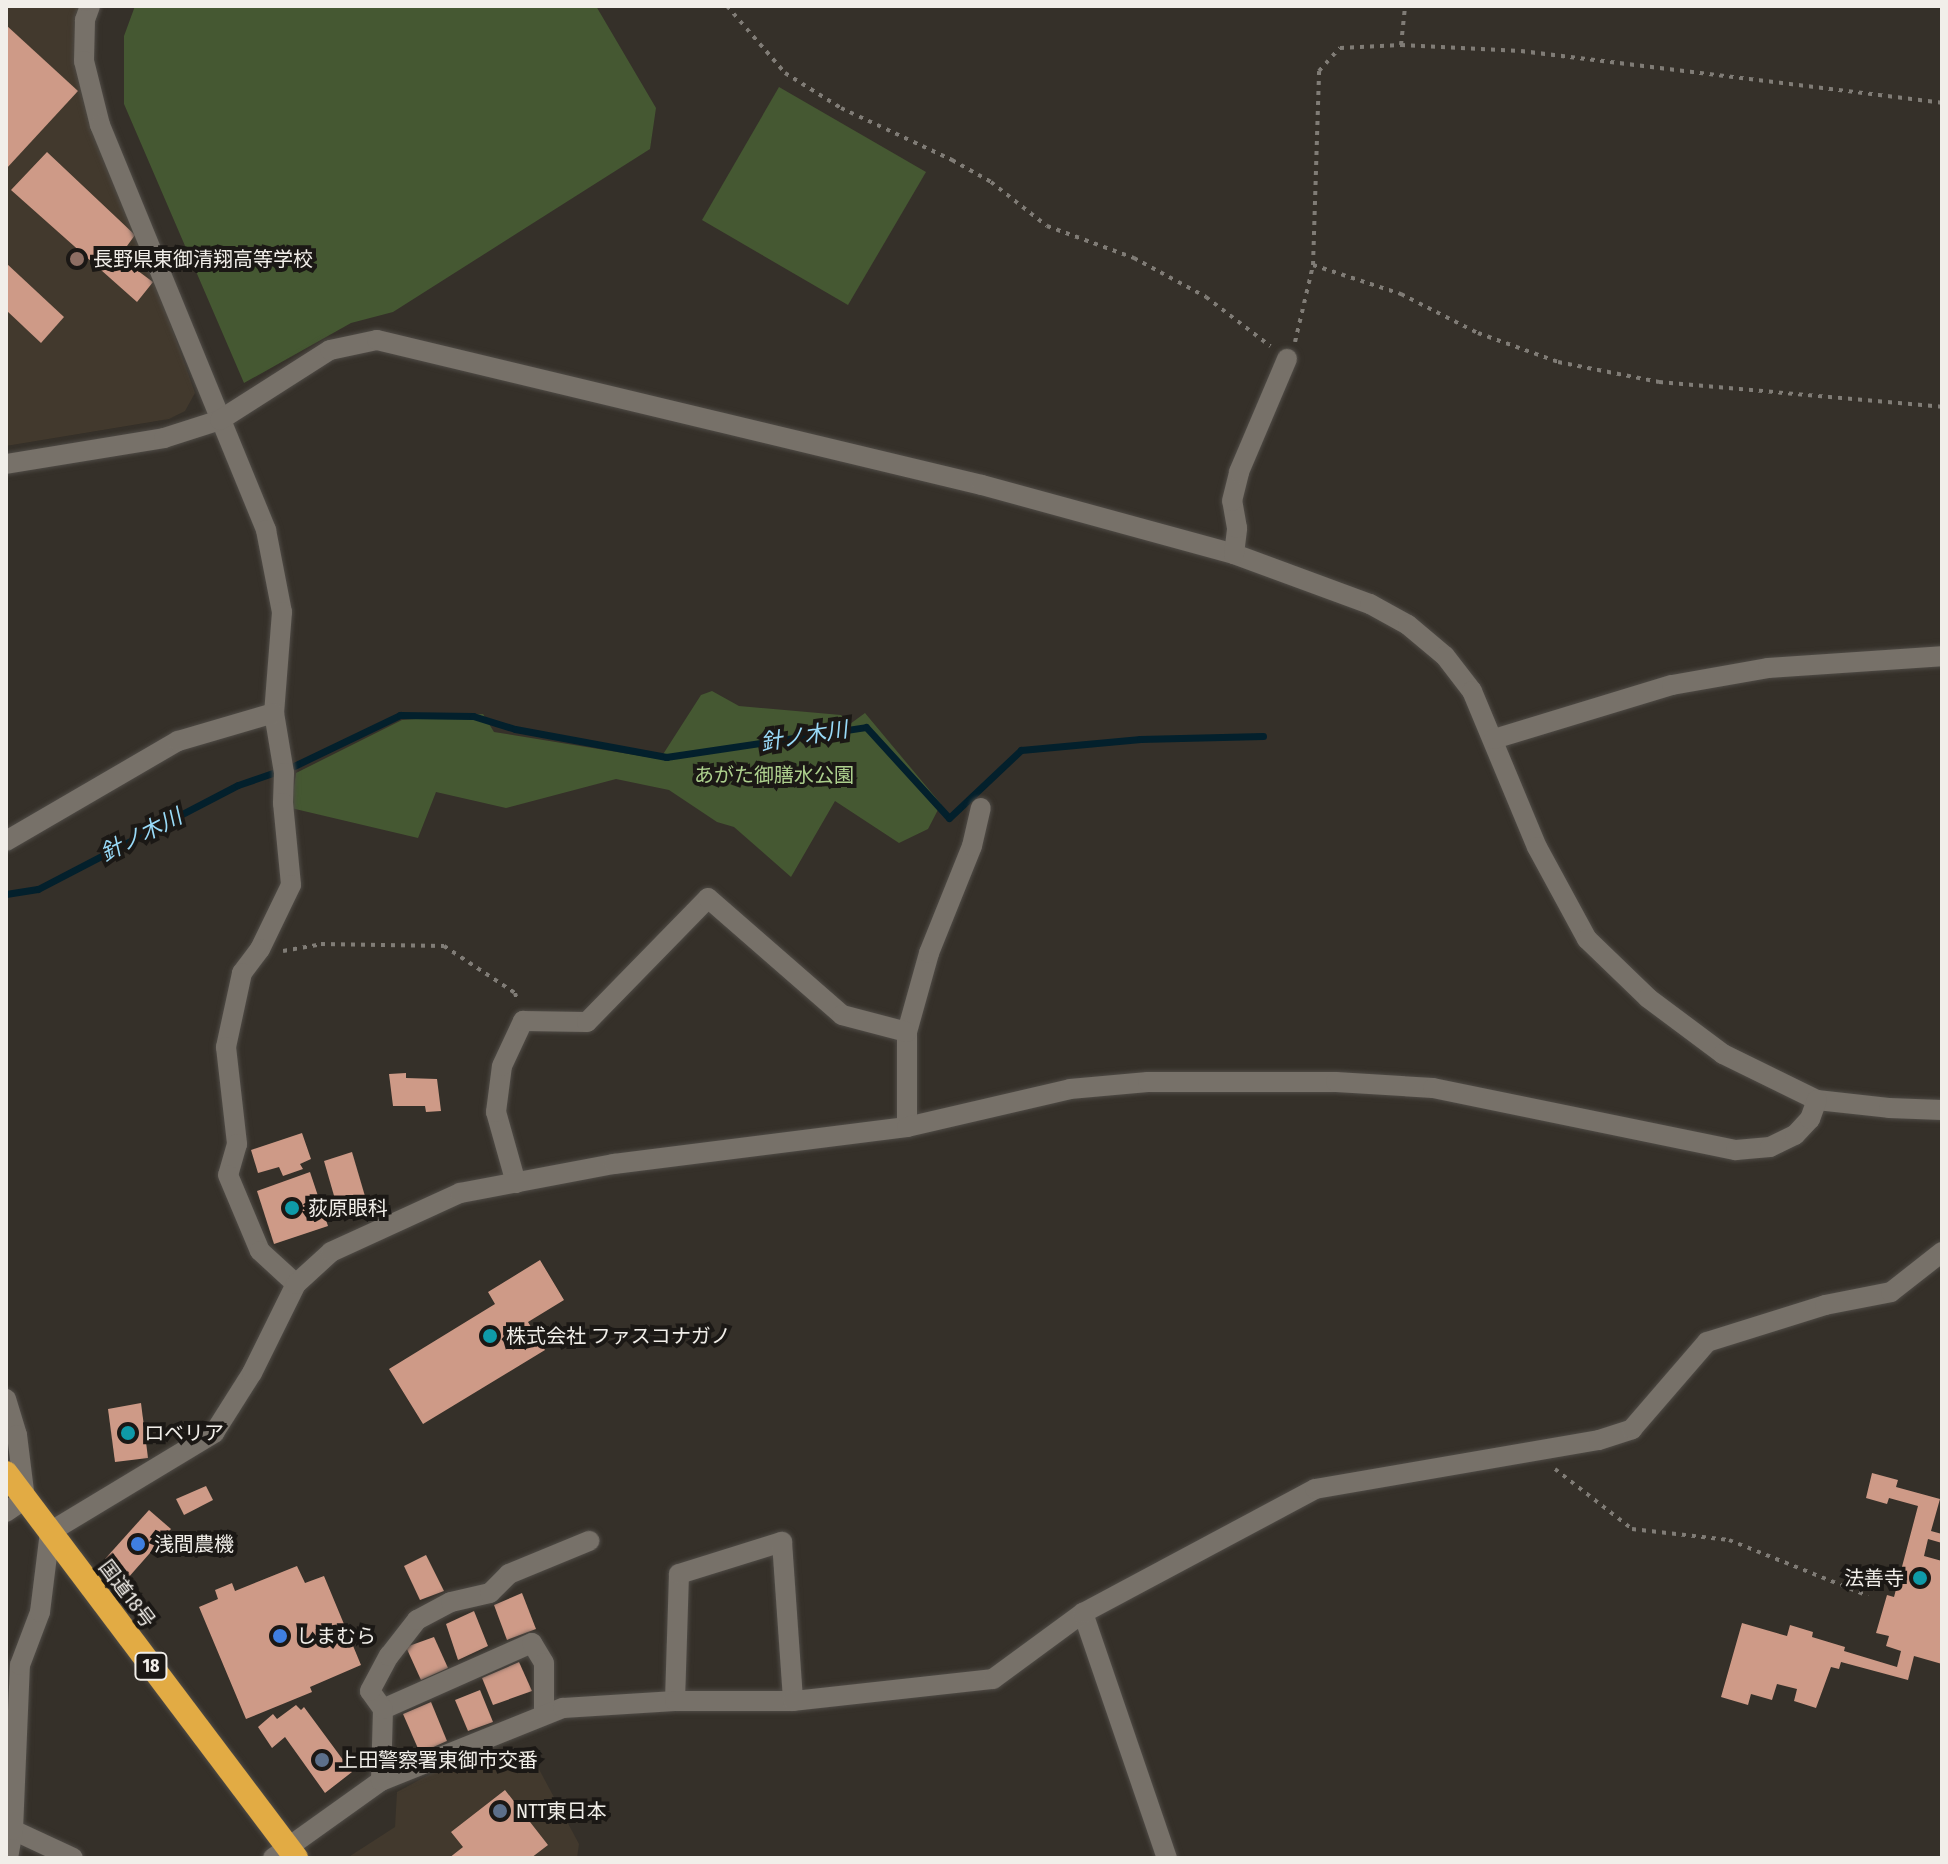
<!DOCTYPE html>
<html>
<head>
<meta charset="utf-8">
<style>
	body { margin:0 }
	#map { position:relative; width:1948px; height:1864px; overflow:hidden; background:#353029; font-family:"Fira Sans Condensed","Noto Sans JP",sans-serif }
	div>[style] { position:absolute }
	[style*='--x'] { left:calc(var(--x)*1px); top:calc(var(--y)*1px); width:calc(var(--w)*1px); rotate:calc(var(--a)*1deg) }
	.built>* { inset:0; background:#42392d }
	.green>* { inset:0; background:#455832 }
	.stream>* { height:7px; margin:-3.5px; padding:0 3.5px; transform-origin:3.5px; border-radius:3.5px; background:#03202c }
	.building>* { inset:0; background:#ce9a87 }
	.path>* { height:4px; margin-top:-2px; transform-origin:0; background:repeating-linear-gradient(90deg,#807c76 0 4px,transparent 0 10px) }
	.roads { filter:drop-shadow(0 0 2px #4f4b46) drop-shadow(0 0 2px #4f4b46) }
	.minor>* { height:20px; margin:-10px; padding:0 10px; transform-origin:10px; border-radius:10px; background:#777169 }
	.highway>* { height:24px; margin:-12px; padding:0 12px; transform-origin:12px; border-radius:12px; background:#e2ab44 }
	.dots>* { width:22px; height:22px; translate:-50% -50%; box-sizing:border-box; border:4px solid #1b1815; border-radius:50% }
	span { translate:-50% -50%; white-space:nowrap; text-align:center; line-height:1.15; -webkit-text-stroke:8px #1b1815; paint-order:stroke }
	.shield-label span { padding:2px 6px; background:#1b1815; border:2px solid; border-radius:6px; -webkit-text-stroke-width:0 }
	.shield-label { font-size:18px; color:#f1eee9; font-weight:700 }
	.poi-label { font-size:20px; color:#f1eee9 }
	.left { translate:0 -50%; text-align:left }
	.right { translate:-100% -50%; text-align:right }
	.park-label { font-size:20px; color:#add08d }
	.street-label { font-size:20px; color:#f1eee9 }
	.water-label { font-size:22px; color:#99dbf9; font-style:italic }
	.frame { position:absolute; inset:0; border:8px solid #f1eee9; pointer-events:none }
</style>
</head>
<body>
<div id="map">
	<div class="built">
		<i style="clip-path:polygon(6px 6px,90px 6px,85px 20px,100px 125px,195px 393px,185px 411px,169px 419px,6px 446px)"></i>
		<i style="clip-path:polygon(460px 1758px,481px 1769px,509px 1769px,533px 1758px,579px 1844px,577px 1858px,347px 1858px,395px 1827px,397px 1792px)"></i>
	</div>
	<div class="green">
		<i style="clip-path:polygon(135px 6px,596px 6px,656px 108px,650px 149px,393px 312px,351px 323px,244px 383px,124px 104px,124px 36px)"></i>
		<i style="clip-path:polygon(779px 87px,926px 172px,848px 305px,702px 220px)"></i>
		<i style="clip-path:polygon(712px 691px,739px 706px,841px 715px,850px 724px,865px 713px,941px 804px,928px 829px,899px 843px,835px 801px,791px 877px,734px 827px,717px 822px,669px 790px,616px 779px,506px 808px,436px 792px,418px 838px,291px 808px,296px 773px,402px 720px,483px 714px,494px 732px,660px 759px,701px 695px)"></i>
	</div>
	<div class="stream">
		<i style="--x:294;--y:766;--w:118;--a:-25.7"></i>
		<i style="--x:400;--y:715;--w:73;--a:0.8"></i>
		<i style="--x:473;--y:716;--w:44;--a:17.2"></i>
		<i style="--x:515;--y:729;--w:154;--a:10.5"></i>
		<i style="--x:666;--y:757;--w:202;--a:-8.5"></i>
		<i style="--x:866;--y:727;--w:123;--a:47.6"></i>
		<i style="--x:949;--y:818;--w:99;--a:-43.4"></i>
		<i style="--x:1021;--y:750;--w:120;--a:-5.3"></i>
		<i style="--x:1140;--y:739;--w:123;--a:-1.4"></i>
		<i style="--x:6;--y:894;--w:32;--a:-9"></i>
		<i style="--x:38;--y:889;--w:225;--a:-27.5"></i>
		<i style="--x:238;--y:785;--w:39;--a:-19"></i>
	</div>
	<div class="building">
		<i style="clip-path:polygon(6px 25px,78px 91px,6px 169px)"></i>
		<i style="clip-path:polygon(47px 152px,135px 235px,127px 246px,143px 260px,134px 268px,153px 282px,137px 302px,11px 190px)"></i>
		<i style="clip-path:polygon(6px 263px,64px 317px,41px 343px,6px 310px)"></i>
		<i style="clip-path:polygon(406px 1073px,406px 1078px,437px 1079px,441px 1111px,426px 1112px,425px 1106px,393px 1106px,389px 1074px)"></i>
		<i style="clip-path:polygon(302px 1133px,311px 1159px,300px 1164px,303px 1169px,283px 1176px,279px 1167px,258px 1173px,251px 1150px)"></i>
		<i style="clip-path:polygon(352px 1152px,367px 1203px,339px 1213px,324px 1161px)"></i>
		<i style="clip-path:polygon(310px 1172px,328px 1226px,274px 1244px,257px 1191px)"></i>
		<i style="clip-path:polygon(540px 1260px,564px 1300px,528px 1322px,545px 1350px,423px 1424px,389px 1369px,495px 1304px,488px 1292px)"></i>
		<i style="clip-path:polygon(141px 1403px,148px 1458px,115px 1462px,108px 1409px)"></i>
		<i style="clip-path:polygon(1872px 1473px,1898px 1480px,1896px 1487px,1940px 1499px,1931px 1531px,1942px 1534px,1942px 1543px,1928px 1539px,1924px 1556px,1942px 1561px,1942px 1664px,1914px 1656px,1908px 1680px,1841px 1662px,1839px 1669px,1831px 1667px,1816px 1708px,1794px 1701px,1797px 1689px,1777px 1684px,1772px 1700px,1751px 1694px,1748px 1705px,1721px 1697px,1742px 1623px,1787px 1636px,1790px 1625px,1813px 1632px,1812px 1637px,1845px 1647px,1844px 1651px,1897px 1667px,1901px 1651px,1886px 1646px,1889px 1636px,1876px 1633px,1887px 1595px,1894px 1597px,1918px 1506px,1889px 1498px,1887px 1504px,1866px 1498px)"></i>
		<i style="clip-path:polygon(206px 1486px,213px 1500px,184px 1515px,176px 1499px)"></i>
		<i style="clip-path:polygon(149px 1510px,171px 1529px,128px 1578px,105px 1559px)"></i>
		<i style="clip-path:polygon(426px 1555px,444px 1591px,420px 1600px,404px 1566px)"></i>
		<i style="clip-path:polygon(297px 1566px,305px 1583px,324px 1576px,361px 1665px,310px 1687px,312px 1692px,246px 1719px,199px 1607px,218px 1599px,215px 1590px,232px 1583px,235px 1591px)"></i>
		<i style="clip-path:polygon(522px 1593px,536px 1629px,507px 1640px,494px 1605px)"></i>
		<i style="clip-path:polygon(474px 1611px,488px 1646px,458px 1660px,446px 1624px)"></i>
		<i style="clip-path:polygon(434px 1637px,448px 1668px,421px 1680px,406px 1647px)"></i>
		<i style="clip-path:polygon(519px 1662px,532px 1691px,493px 1705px,482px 1678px)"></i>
		<i style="clip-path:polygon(480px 1690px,493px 1722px,468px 1731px,455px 1700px)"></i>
		<i style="clip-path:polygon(431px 1702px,447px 1741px,420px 1753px,403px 1714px)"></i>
		<i style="clip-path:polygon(296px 1705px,301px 1710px,304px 1707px,352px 1772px,325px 1793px,285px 1737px,272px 1748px,258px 1727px,273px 1714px,277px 1719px)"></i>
		<i style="clip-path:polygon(505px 1790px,548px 1845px,531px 1858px,449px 1858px,463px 1847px,451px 1832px)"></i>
	</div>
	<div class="path">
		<i style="--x:727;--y:6;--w:89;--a:49.1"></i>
		<i style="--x:785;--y:73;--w:66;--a:32"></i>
		<i style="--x:841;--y:108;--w:123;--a:25.1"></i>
		<i style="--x:952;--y:160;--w:45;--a:29.4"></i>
		<i style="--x:991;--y:182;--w:71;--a:38.2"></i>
		<i style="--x:1047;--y:226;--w:93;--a:20.2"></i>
		<i style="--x:1134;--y:258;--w:82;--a:28.4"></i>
		<i style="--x:1206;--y:297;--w:81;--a:37.4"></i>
		<i style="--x:1401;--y:45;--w:39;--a:-84"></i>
		<i style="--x:1313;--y:265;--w:194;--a:-88.2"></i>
		<i style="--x:1319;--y:71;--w:31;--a:-48"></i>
		<i style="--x:1340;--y:48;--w:61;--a:-2.8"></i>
		<i style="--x:1401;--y:45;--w:120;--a:2.9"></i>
		<i style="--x:1521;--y:51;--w:424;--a:7"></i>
		<i style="--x:1295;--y:342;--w:79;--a:-76.8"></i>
		<i style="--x:1313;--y:265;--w:93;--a:18.2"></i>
		<i style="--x:1401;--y:294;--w:86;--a:26.9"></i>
		<i style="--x:1478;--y:333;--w:85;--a:19.9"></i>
		<i style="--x:1558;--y:362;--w:103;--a:11.2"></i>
		<i style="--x:1659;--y:382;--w:284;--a:5"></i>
		<i style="--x:283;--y:951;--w:39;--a:-10"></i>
		<i style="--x:321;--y:944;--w:123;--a:0.9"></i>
		<i style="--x:444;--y:946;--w:85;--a:33.5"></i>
		<i style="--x:515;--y:993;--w:7;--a:74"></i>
		<i style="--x:1555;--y:1469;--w:98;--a:37.9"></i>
		<i style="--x:1632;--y:1529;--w:98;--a:6.5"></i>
		<i style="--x:1729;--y:1540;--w:150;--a:21.9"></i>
	</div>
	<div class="roads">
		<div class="minor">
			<i style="--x:90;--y:6;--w:15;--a:110"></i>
			<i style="--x:85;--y:20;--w:41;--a:91.4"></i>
			<i style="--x:84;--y:61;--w:66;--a:76"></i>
			<i style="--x:100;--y:125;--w:438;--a:67.7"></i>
			<i style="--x:266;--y:530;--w:84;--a:79"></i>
			<i style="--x:282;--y:612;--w:101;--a:94.5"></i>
			<i style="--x:274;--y:713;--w:61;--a:80.5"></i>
			<i style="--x:284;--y:773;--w:30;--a:92"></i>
			<i style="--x:283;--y:803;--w:82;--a:84.4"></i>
			<i style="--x:291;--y:885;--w:71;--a:115.8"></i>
			<i style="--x:260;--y:949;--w:30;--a:127"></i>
			<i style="--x:242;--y:973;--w:76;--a:102.2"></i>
			<i style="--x:226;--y:1047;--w:98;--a:83.5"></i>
			<i style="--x:237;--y:1144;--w:32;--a:106"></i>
			<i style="--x:228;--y:1175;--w:82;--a:67.2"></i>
			<i style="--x:260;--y:1251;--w:49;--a:42.5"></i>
			<i style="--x:6;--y:464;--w:160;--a:-9.3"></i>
			<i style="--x:164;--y:438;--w:59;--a:-17.8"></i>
			<i style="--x:220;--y:420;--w:130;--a:-32.5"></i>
			<i style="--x:330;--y:350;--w:48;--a:-12"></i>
			<i style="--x:377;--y:340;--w:622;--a:13.48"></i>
			<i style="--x:982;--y:485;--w:261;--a:15.3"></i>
			<i style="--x:1234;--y:554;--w:145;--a:20.2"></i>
			<i style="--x:1370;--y:604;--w:43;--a:28.9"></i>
			<i style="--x:1408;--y:625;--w:48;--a:40"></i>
			<i style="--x:1445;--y:656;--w:44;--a:52.4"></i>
			<i style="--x:1472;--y:691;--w:169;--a:67.4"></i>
			<i style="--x:1537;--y:847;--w:105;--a:61.5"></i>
			<i style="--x:1587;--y:939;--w:85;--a:44"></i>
			<i style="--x:1648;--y:998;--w:94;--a:36.7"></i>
			<i style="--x:1723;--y:1054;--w:105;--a:26.1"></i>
			<i style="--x:1817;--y:1100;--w:72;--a:6.3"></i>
			<i style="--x:1889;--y:1108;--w:53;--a:2.2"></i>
			<i style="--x:1234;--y:554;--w:26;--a:-83"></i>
			<i style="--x:1237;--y:528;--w:27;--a:-100"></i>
			<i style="--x:1232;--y:501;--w:30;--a:-76"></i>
			<i style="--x:1239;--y:472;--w:123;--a:-67"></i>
			<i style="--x:1494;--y:739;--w:186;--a:-16.9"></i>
			<i style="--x:1672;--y:685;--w:97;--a:-10"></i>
			<i style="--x:1768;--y:668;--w:174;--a:-3.9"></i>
			<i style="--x:6;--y:841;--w:199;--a:-30.2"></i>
			<i style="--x:178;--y:741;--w:100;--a:-16.3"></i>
			<i style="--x:907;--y:1127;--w:95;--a:-90"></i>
			<i style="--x:907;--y:1032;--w:82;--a:-74.4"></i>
			<i style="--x:929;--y:953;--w:115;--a:-68.1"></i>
			<i style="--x:972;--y:846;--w:39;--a:-77"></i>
			<i style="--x:516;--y:1183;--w:74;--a:-105.7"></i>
			<i style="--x:496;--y:1112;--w:46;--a:-82.6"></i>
			<i style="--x:502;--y:1066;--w:50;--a:-65"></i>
			<i style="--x:523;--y:1021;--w:64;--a:0.9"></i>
			<i style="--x:587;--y:1022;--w:173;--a:-45.7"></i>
			<i style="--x:708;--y:898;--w:178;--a:41.1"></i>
			<i style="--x:842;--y:1015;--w:67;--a:14.7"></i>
			<i style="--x:6;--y:1399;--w:38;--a:73"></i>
			<i style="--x:17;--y:1435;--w:64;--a:82.9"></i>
			<i style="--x:25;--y:1499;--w:23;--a:146"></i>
			<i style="--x:1083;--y:1613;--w:259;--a:71.1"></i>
			<i style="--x:675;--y:1701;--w:127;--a:-88.2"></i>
			<i style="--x:679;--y:1574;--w:108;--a:-17.3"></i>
			<i style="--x:782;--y:1542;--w:159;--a:86"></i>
			<i style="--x:383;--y:1709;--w:163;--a:-23.9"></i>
			<i style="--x:532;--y:1643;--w:23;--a:59"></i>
			<i style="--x:544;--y:1663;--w:52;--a:90"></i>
			<i style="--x:381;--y:1781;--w:72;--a:-88.4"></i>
			<i style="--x:383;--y:1709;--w:22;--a:-126"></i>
			<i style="--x:370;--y:1691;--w:40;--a:-62"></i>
			<i style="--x:389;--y:1656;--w:46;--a:-52.1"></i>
			<i style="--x:417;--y:1620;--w:38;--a:-28"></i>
			<i style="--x:451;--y:1602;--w:40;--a:-13"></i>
			<i style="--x:490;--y:1593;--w:27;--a:-45"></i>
			<i style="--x:509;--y:1574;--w:87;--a:-22.4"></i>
			<i style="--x:6;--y:1832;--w:7;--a:-16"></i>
			<i style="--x:13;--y:1830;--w:66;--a:25"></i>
			<i style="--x:8;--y:1858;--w:28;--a:-80"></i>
			<i style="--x:13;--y:1830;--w:165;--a:-87.6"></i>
			<i style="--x:20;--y:1665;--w:57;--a:-69.3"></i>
			<i style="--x:40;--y:1612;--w:81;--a:-82.9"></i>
			<i style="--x:50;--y:1532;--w:192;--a:-31.1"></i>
			<i style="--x:214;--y:1433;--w:71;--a:-57.7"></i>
			<i style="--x:252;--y:1373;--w:99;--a:-63.7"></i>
			<i style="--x:296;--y:1284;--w:47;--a:-42.4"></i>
			<i style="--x:331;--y:1252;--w:142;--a:-24.6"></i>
			<i style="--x:460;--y:1193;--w:157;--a:-10.7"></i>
			<i style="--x:614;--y:1164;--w:295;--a:-7.2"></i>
			<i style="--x:907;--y:1127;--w:167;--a:-13.1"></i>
			<i style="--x:1070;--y:1089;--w:78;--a:-5.1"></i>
			<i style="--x:1148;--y:1082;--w:188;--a:0"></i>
			<i style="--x:1336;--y:1082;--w:97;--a:3.5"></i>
			<i style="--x:1433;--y:1088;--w:309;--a:11.6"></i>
			<i style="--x:1736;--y:1150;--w:34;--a:-5"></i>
			<i style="--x:1770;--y:1147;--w:28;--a:-26"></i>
			<i style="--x:1795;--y:1135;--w:22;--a:-47"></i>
			<i style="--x:1810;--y:1119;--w:20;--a:-70"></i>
			<i style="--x:273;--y:1858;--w:133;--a:-35.5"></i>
			<i style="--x:381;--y:1781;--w:196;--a:-21.9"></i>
			<i style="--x:563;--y:1708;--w:112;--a:-3.6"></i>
			<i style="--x:675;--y:1701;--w:118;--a:0"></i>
			<i style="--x:793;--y:1701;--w:201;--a:-6.3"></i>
			<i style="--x:993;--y:1679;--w:112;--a:-36.3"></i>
			<i style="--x:1083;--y:1613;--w:263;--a:-28.1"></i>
			<i style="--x:1315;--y:1489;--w:288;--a:-9.8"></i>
			<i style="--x:1599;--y:1440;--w:35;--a:-18"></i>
			<i style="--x:1632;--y:1429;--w:115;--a:-49.2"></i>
			<i style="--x:1707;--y:1342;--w:124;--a:-17.4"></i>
			<i style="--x:1825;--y:1305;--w:67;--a:-11.1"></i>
			<i style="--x:1891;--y:1292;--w:65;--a:-38.1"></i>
		</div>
		<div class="highway">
			<i style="--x:6;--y:1473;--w:482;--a:53"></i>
		</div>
	</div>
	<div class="dots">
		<i style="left:77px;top:259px;background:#8d6e63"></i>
		<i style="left:292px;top:1208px;background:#0f9aa8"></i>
		<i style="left:490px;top:1336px;background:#0f9aa8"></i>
		<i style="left:128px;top:1433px;background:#0f9aa8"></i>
		<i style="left:138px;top:1544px;background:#3f7fe0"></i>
		<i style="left:1920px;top:1578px;background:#0f9aa8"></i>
		<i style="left:280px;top:1636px;background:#3f7fe0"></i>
		<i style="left:322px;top:1760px;background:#5c6f8a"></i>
		<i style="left:500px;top:1811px;background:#5c6f8a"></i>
	</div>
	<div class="shield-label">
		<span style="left:151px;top:1666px">18</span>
	</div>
	<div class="poi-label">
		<span class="left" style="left:93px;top:259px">長野県東御清翔高等学校</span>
		<span class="left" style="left:308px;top:1208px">荻原眼科</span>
		<span class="left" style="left:506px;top:1336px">株式会社 ファスコナガノ</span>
		<span class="left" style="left:144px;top:1433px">ロベリア</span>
		<span class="left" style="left:154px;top:1544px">浅間農機</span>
		<span class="right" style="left:1904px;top:1578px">法善寺</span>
		<span class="left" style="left:296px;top:1636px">しまむら</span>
		<span class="left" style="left:338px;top:1760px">上田警察署東御市交番</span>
		<span class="left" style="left:516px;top:1811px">NTT東日本</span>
	</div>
	<div class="park-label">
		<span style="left:774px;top:775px">あがた御膳水公園</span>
	</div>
	<div class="street-label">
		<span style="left:127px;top:1594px;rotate:53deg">国道18号</span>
	</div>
	<div class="water-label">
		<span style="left:804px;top:736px;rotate:-9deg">針ノ木川</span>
		<span style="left:141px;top:835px;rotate:-27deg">針ノ木川</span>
	</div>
	<div class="frame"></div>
</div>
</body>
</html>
